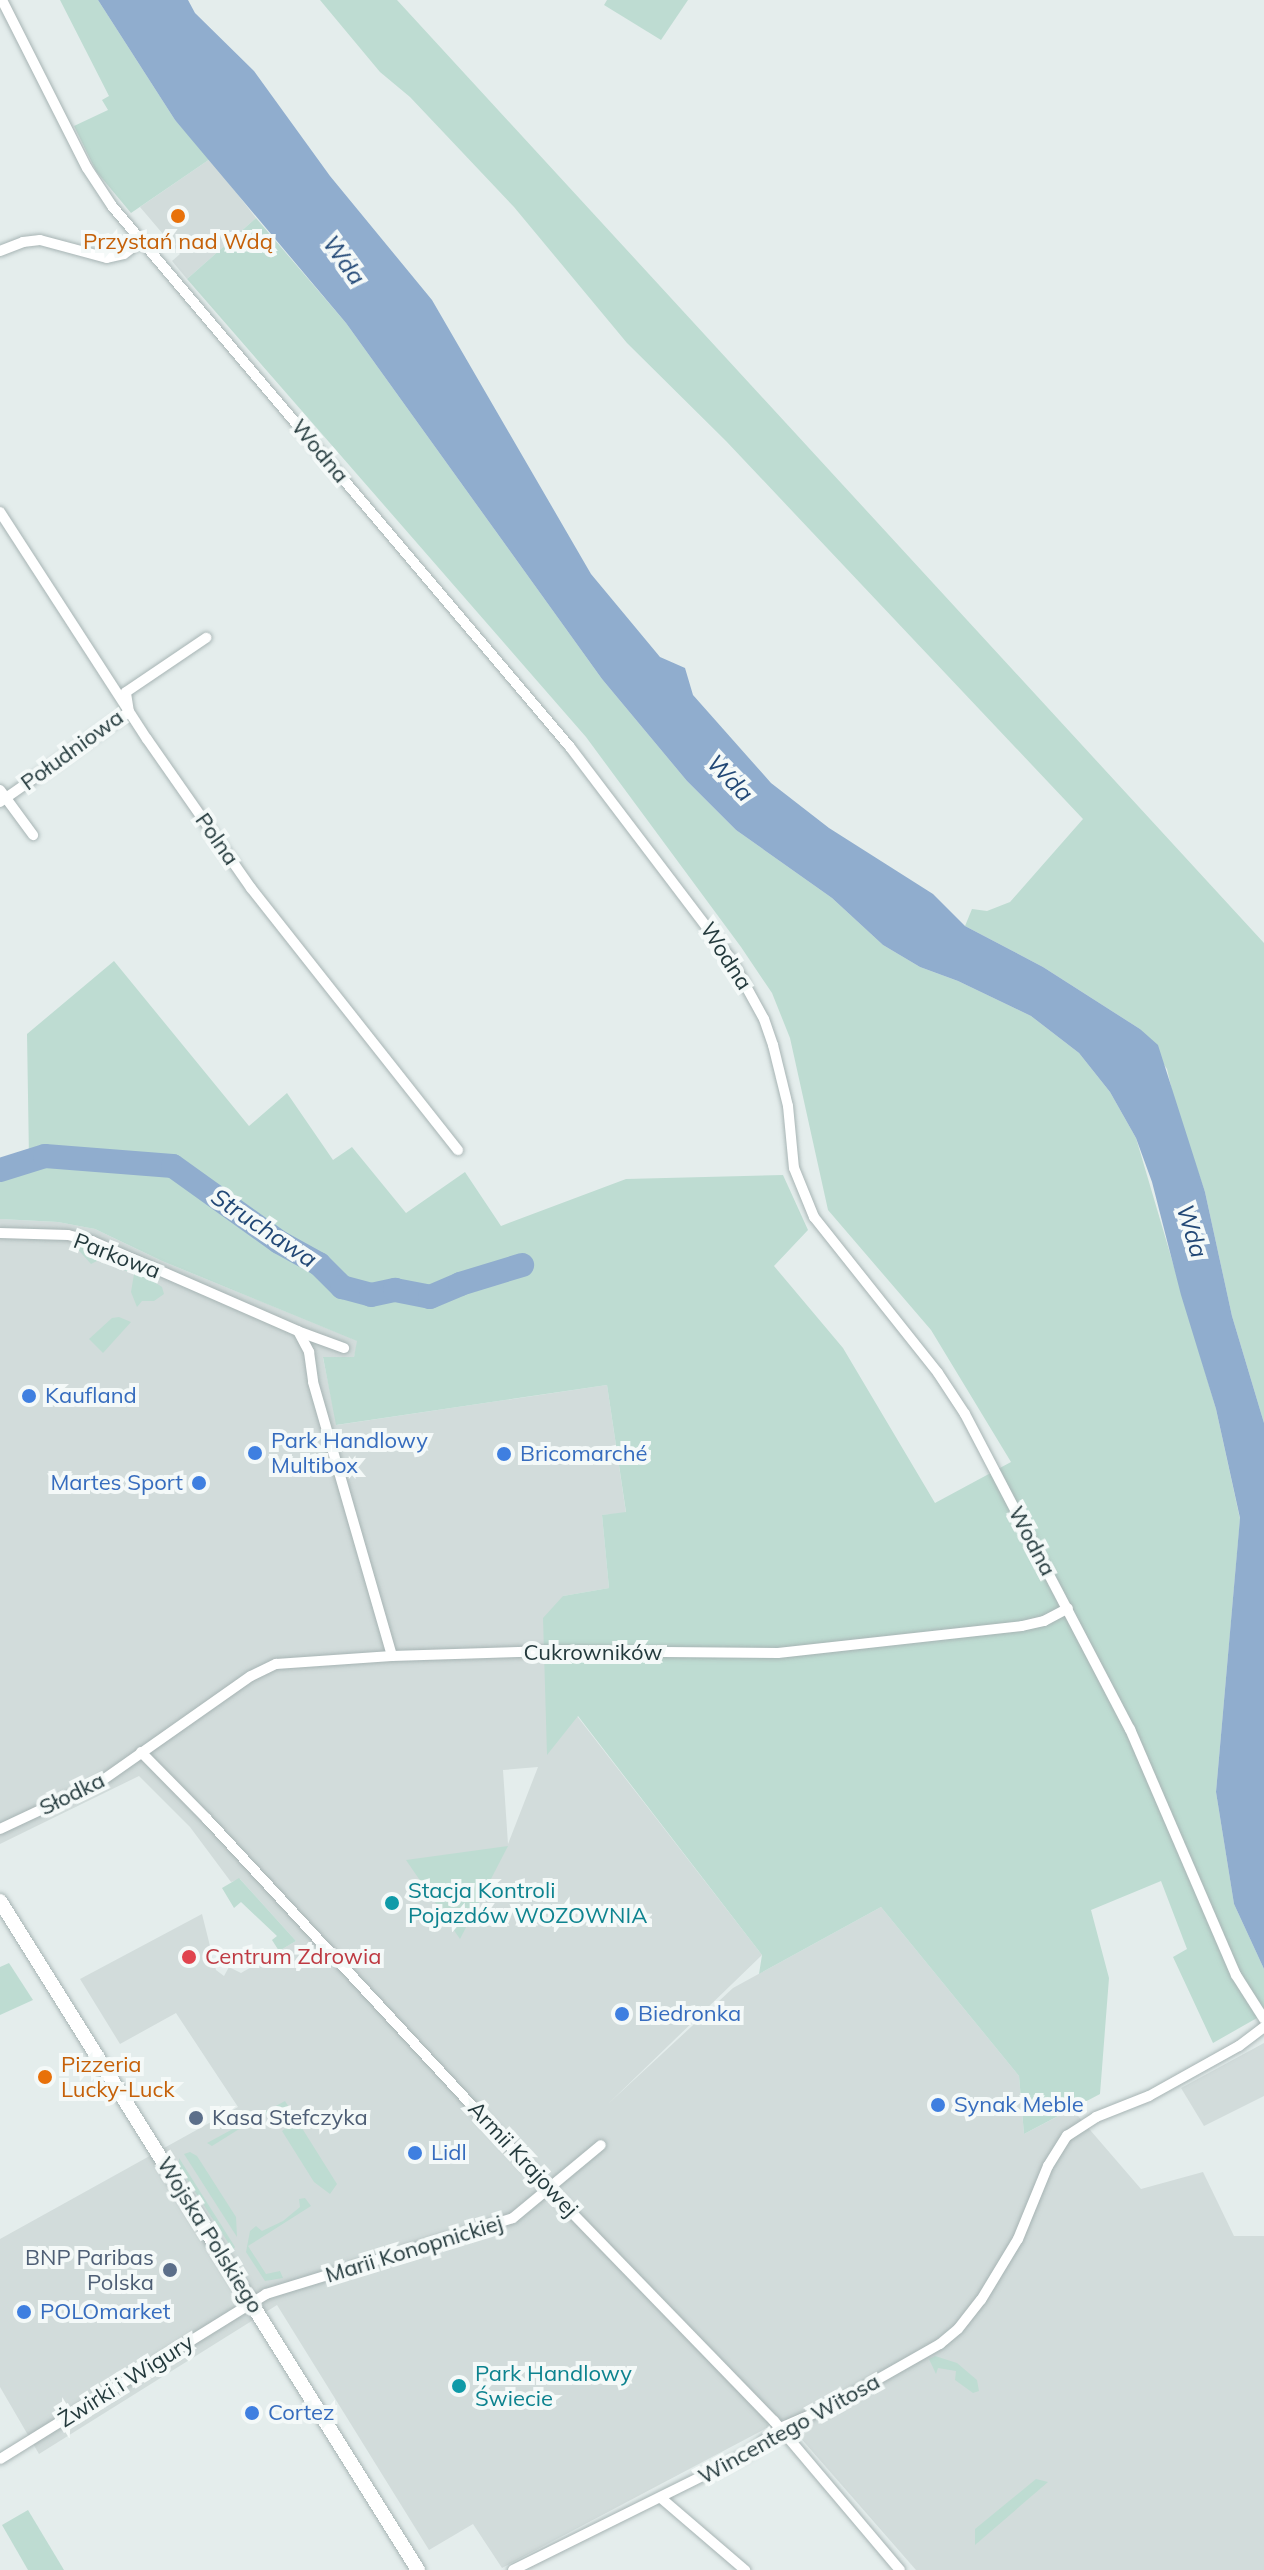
<!DOCTYPE html>
<html>
<head>
<meta charset="utf-8">
<style>
	body { margin:0 }
	#map { position:relative; width:1264px; height:2570px; overflow:hidden; background:#e4edec; font-family:Mulish,sans-serif }
	div>[style] { position:absolute }
	[style*='--x'] { left:calc(var(--x)*1px); top:calc(var(--y)*1px); width:calc(var(--w)*1px); rotate:calc(var(--a)*1deg) }
	.built>* { inset:0; background:#d2dcdb }
	.green>* { inset:0; background:#bedcd2 }
	.water>* { inset:0; background:#90adce }
	.river>* { height:24px; margin:-12px; padding:0 12px; transform-origin:12px; border-radius:12px; background:#90adce }
	.roads { filter:drop-shadow(0 0 2px #a7b4b4) drop-shadow(0 0 2px #a7b4b4) }
	.street>* { height:10px; margin:-5px; padding:0 5px; transform-origin:5px; border-radius:5px; background:#fff }
	.secondary>* { height:14px; margin:-7px; padding:0 7px; transform-origin:7px; border-radius:7px; background:#fff }
	.dots>* { width:22px; height:22px; translate:-50% -50%; box-sizing:border-box; border:4px solid #f4f9f8; border-radius:50% }
	span { translate:-50% -50%; white-space:nowrap; text-align:center; line-height:1.15; -webkit-text-stroke:8px #f4f9f8; paint-order:stroke }
	.food-label { font-size:22px; color:#c56008 }
	.left { translate:0 -50%; text-align:left }
	.street-label { font-size:22px; color:#243a3d }
	.shop-label { font-size:22px; color:#366cbe }
	.right { translate:-100% -50%; text-align:right }
	.culture-label { font-size:22px; color:#0d838f }
	.health-label { font-size:22px; color:#be3a42 }
	.service-label { font-size:22px; color:#4e5e75 }
	.water-label { font-size:24px; color:#224876; font-style:italic }
</style>
</head>
<body>
<div id="map">
	<div class="built">
		<i style="clip-path:polygon(210px 159px,256px 218px,187px 279px,172px 261px,180px 254px,140px 207px)"></i>
		<i style="clip-path:polygon(evenodd,0 1219px,58px 1222px,95px 1229px,162px 1261px,358px 1341px,354px 1357px,323px 1358px,337px 1425px,607px 1385px,626px 1513px,602px 1515px,609px 1588px,563px 1596px,547px 1754px,577px 1716px,762px 1955px,608px 2104px,733px 1988px,881px 1907px,1019px 2076px,1024px 2134px,1072px 2109px,1141px 2189px,1203px 2172px,1234px 2236px,1264px 2236px,1264px 2570px,916px 2570px,784px 2419px,502px 2568px,473px 2524px,429px 2550px,277px 2305px,39px 2454px,0 2387px,0 2239px,238px 2107px,176px 2013px,120px 2044px,80px 1979px,202px 1914px,216px 1970px,224px 1976px,229px 1967px,241px 1973px,296px 1941px,240px 1879px,231px 1882px,190px 1827px,139px 1776px,0 1844px,0 1219px,538px 1767px,508px 1844px,503px 1770px,538px 1767px)"></i>
		<i style="clip-path:polygon(1264px 2043px,1264px 2096px,1204px 2126px,1181px 2088px)"></i>
	</div>
	<div class="green">
		<i style="clip-path:polygon(60px 0,98px 0,175px 120px,210px 159px,131px 213px,96px 171px,74px 126px,108px 110px,102px 100px,109px 96px)"></i>
		<i style="clip-path:polygon(320px 0,397px 0,1264px 943px,1264px 1423px,1232px 1316px,1205px 1192px,1176px 1108px,1167px 1069px,1140px 1029px,1043px 967px,965px 926px,972px 909px,987px 911px,1010px 902px,1083px 819px,726px 441px,627px 343px,514px 207px,410px 97px,380px 72px)"></i>
		<i style="clip-path:polygon(607px 0,688px 0,661px 40px,604px 5px)"></i>
		<i style="clip-path:polygon(256px 218px,346px 323px,602px 679px,687px 781px,736px 830px,832px 898px,883px 945px,920px 967px,958px 981px,1031px 1016px,1079px 1053px,1110px 1092px,1136px 1138px,1216px 1409px,1240px 1519px,1216px 1792px,1234px 1904px,1264px 1969px,1264px 2014px,1213px 2043px,1173px 1957px,1187px 1949px,1161px 1881px,1091px 1910px,1109px 1978px,1100px 2094px,1024px 2134px,1019px 2076px,881px 1907px,759px 1974px,762px 1955px,578px 1716px,547px 1755px,543px 1618px,563px 1596px,609px 1588px,602px 1515px,626px 1512px,607px 1385px,336px 1425px,323px 1357px,354px 1357px,357px 1341px,162px 1261px,95px 1229px,58px 1222px,0 1219px,0 1166px,29px 1159px,27px 1034px,114px 961px,249px 1126px,287px 1093px,333px 1160px,352px 1147px,406px 1213px,465px 1172px,501px 1226px,626px 1179px,783px 1175px,808px 1230px,774px 1266px,843px 1348px,935px 1503px,1011px 1462px,931px 1330px,828px 1210px,790px 1038px,772px 993px,741px 947px,586px 737px,187px 279px)"></i>
		<i style="clip-path:polygon(73px 1244px,100px 1250px,143px 1270px,144px 1275px,162px 1287px,164px 1294px,154px 1301px,142px 1301px,137px 1307px,131px 1292px,134px 1274px,99px 1260px,91px 1264px)"></i>
		<i style="clip-path:polygon(119px 1317px,131px 1322px,103px 1353px,89px 1339px,112px 1318px)"></i>
		<i style="clip-path:polygon(508px 1846px,460px 1939px,406px 1860px)"></i>
		<i style="clip-path:polygon(239px 1878px,296px 1941px,279px 1951px,272px 1940px,277px 1936px,241px 1902px,234px 1908px,222px 1888px)"></i>
		<i style="clip-path:polygon(9px 1963px,33px 2000px,0 2015px,0 1967px)"></i>
		<i style="clip-path:polygon(285px 2101px,337px 2184px,330px 2194px,314px 2182px,282px 2131px,292px 2124px,283px 2110px,273px 2115px,263px 2114px,212px 2146px,207px 2143px)"></i>
		<i style="clip-path:polygon(190px 2152px,197px 2156px,236px 2217px,237px 2237px,184px 2154px)"></i>
		<i style="clip-path:polygon(179px 2158px,235px 2247px,233px 2250px,179px 2167px)"></i>
		<i style="clip-path:polygon(305px 2198px,311px 2206px,248px 2246px,266px 2274px,280px 2271px,283px 2278px,265px 2281px,246px 2252px,250px 2231px,256px 2226px,262px 2231px,283px 2221px,300px 2207px,299px 2199px)"></i>
		<i style="clip-path:polygon(935px 2356px,957px 2363px,977px 2380px,979px 2391px,973px 2393px,955px 2380px,956px 2371px,938px 2368px,936px 2374px,929px 2359px)"></i>
		<i style="clip-path:polygon(1036px 2479px,1048px 2482px,975px 2545px,975px 2529px)"></i>
		<i style="clip-path:polygon(28px 2510px,64px 2570px,28px 2570px,2px 2525px)"></i>
	</div>
	<div class="water">
		<i style="clip-path:polygon(98px 0,188px 0,195px 13px,254px 71px,330px 176px,432px 300px,591px 574px,660px 657px,685px 668px,693px 695px,771px 783px,829px 828px,933px 894px,965px 926px,1043px 967px,1140px 1029px,1158px 1045px,1205px 1192px,1232px 1316px,1264px 1423px,1264px 1969px,1234px 1904px,1216px 1792px,1240px 1518px,1216px 1409px,1181px 1295px,1152px 1182px,1136px 1138px,1110px 1092px,1079px 1053px,1031px 1016px,958px 981px,920px 967px,883px 945px,832px 898px,736px 830px,687px 781px,602px 679px,346px 323px,175px 120px)"></i>
	</div>
	<div class="river">
		<i style="--x:0;--y:1170;--w:47;--a:-17.3"></i>
		<i style="--x:45;--y:1156;--w:128;--a:4.5"></i>
		<i style="--x:173;--y:1166;--w:130;--a:35.6"></i>
		<i style="--x:279;--y:1242;--w:46;--a:28.8"></i>
		<i style="--x:319;--y:1264;--w:33;--a:45"></i>
		<i style="--x:342;--y:1287;--w:30;--a:15"></i>
		<i style="--x:371;--y:1295;--w:25;--a:-12"></i>
		<i style="--x:395;--y:1290;--w:36;--a:11"></i>
		<i style="--x:430;--y:1297;--w:33;--a:-23"></i>
		<i style="--x:460;--y:1284;--w:65;--a:-17"></i>
	</div>
	<div class="roads">
		<div class="street">
			<i style="--x:2;--y:0;--w:188;--a:63.2"></i>
			<i style="--x:87;--y:168;--w:45;--a:56.7"></i>
			<i style="--x:112;--y:206;--w:709;--a:49.75"></i>
			<i style="--x:570;--y:747;--w:266;--a:52.8"></i>
			<i style="--x:731;--y:959;--w:68;--a:61.2"></i>
			<i style="--x:764;--y:1019;--w:28;--a:71"></i>
			<i style="--x:773;--y:1045;--w:63;--a:76.2"></i>
			<i style="--x:788;--y:1106;--w:62;--a:84.5"></i>
			<i style="--x:794;--y:1168;--w:53;--a:67.8"></i>
			<i style="--x:814;--y:1217;--w:199;--a:51.5"></i>
			<i style="--x:938;--y:1373;--w:49;--a:56.6"></i>
			<i style="--x:965;--y:1414;--w:356;--a:62.4"></i>
			<i style="--x:1130;--y:1729;--w:268;--a:66.7"></i>
			<i style="--x:1236;--y:1975;--w:52;--a:57.5"></i>
			<i style="--x:0;--y:251;--w:25;--a:-21"></i>
			<i style="--x:23;--y:242;--w:17;--a:-7"></i>
			<i style="--x:40;--y:240;--w:69;--a:15"></i>
			<i style="--x:107;--y:258;--w:17;--a:-13"></i>
			<i style="--x:124;--y:254;--w:21;--a:-37"></i>
			<i style="--x:0;--y:512;--w:270;--a:57.1"></i>
			<i style="--x:147;--y:739;--w:182;--a:55.1"></i>
			<i style="--x:251;--y:888;--w:334;--a:51.7"></i>
			<i style="--x:0;--y:790;--w:56;--a:53.7"></i>
			<i style="--x:0;--y:802;--w:157;--a:-34.9"></i>
			<i style="--x:129;--y:712;--w:20;--a:-99"></i>
			<i style="--x:126;--y:692;--w:97;--a:-34"></i>
			<i style="--x:0;--y:1233;--w:68;--a:1.7"></i>
			<i style="--x:68;--y:1235;--w:25;--a:14"></i>
			<i style="--x:92;--y:1241;--w:225;--a:23.6"></i>
			<i style="--x:298;--y:1331;--w:24;--a:62"></i>
			<i style="--x:309;--y:1352;--w:30;--a:82"></i>
			<i style="--x:313;--y:1382;--w:285;--a:73.9"></i>
			<i style="--x:300;--y:1332;--w:47;--a:20"></i>
			<i style="--x:141;--y:1752;--w:94;--a:45.4"></i>
			<i style="--x:207;--y:1819;--w:504;--a:47.25"></i>
			<i style="--x:549;--y:2189;--w:323;--a:45.9"></i>
			<i style="--x:774;--y:2421;--w:195;--a:49.8"></i>
			<i style="--x:0;--y:1829;--w:110;--a:-25.2"></i>
			<i style="--x:100;--y:1782;--w:184;--a:-35.1"></i>
			<i style="--x:251;--y:1676;--w:28;--a:-26"></i>
			<i style="--x:276;--y:1664;--w:116;--a:-3.9"></i>
			<i style="--x:392;--y:1656;--w:158;--a:-1.8"></i>
			<i style="--x:550;--y:1651;--w:228;--a:0.5"></i>
			<i style="--x:778;--y:1653;--w:245;--a:-6.3"></i>
			<i style="--x:1022;--y:1626;--w:23;--a:-13"></i>
			<i style="--x:1044;--y:1621;--w:27;--a:-28"></i>
			<i style="--x:0;--y:2459;--w:313;--a:-31.8"></i>
			<i style="--x:266;--y:2294;--w:258;--a:-17.1"></i>
			<i style="--x:513;--y:2218;--w:114;--a:-39.7"></i>
			<i style="--x:661;--y:2498;--w:111;--a:40.6"></i>
			<i style="--x:513;--y:2570;--w:261;--a:-26.4"></i>
			<i style="--x:747;--y:2454;--w:42;--a:-38.2"></i>
			<i style="--x:780;--y:2428;--w:53;--a:-23.2"></i>
			<i style="--x:829;--y:2407;--w:128;--a:-29.6"></i>
			<i style="--x:940;--y:2344;--w:23;--a:-40"></i>
			<i style="--x:958;--y:2329;--w:37;--a:-52"></i>
			<i style="--x:981;--y:2300;--w:71;--a:-58.8"></i>
			<i style="--x:1018;--y:2239;--w:79;--a:-67.7"></i>
			<i style="--x:1048;--y:2166;--w:36;--a:-58"></i>
			<i style="--x:1067;--y:2136;--w:35;--a:-33"></i>
			<i style="--x:1096;--y:2117;--w:57;--a:-21.6"></i>
			<i style="--x:1149;--y:2096;--w:103;--a:-29.1"></i>
			<i style="--x:1239;--y:2046;--w:31;--a:-37"></i>
		</div>
		<div class="secondary">
			<i style="--x:0;--y:1901;--w:789;--a:58"></i>
		</div>
	</div>
	<div class="dots">
		<i style="left:178px;top:216px;background:#e8710a"></i>
		<i style="left:29px;top:1396px;background:#3f7fe0"></i>
		<i style="left:255px;top:1453px;background:#3f7fe0"></i>
		<i style="left:504px;top:1454px;background:#3f7fe0"></i>
		<i style="left:199px;top:1483px;background:#3f7fe0"></i>
		<i style="left:392px;top:1903px;background:#0f9aa8"></i>
		<i style="left:189px;top:1957px;background:#e0444e"></i>
		<i style="left:622px;top:2014px;background:#3f7fe0"></i>
		<i style="left:45px;top:2077px;background:#e8710a"></i>
		<i style="left:938px;top:2105px;background:#3f7fe0"></i>
		<i style="left:196px;top:2118px;background:#5c6f8a"></i>
		<i style="left:415px;top:2153px;background:#3f7fe0"></i>
		<i style="left:170px;top:2270px;background:#5c6f8a"></i>
		<i style="left:24px;top:2312px;background:#3f7fe0"></i>
		<i style="left:459px;top:2386px;background:#0f9aa8"></i>
		<i style="left:252px;top:2413px;background:#3f7fe0"></i>
	</div>
	<div class="food-label">
		<span style="left:178px;top:242px">Przystań nad Wdą</span>
		<span class="left" style="left:61px;top:2077px">Pizzeria<br>Lucky-Luck</span>
	</div>
	<div class="street-label">
		<span style="left:320px;top:451px;rotate:50deg">Wodna</span>
		<span style="left:72px;top:750px;rotate:-36deg">Południowa</span>
		<span style="left:217px;top:839px;rotate:55deg">Polna</span>
		<span style="left:726px;top:956px;rotate:57deg">Wodna</span>
		<span style="left:117px;top:1256px;rotate:21deg">Parkowa</span>
		<span style="left:1032px;top:1541px;rotate:62deg">Wodna</span>
		<span style="left:593px;top:1653px">Cukrowników</span>
		<span style="left:72px;top:1794px;rotate:-26deg">Słodka</span>
		<span style="left:523px;top:2159px;rotate:47deg">Armii Krajowej</span>
		<span style="left:210px;top:2235px;rotate:58deg">Wojska Polskiego</span>
		<span style="left:414px;top:2249px;rotate:-17deg">Marii Konopnickiej</span>
		<span style="left:126px;top:2381px;rotate:-32deg">Żwirki i Wigury</span>
		<span style="left:789px;top:2429px;rotate:-29deg">Wincentego Witosa</span>
	</div>
	<div class="shop-label">
		<span class="left" style="left:45px;top:1396px">Kaufland</span>
		<span class="left" style="left:271px;top:1453px">Park Handlowy<br>Multibox</span>
		<span class="left" style="left:520px;top:1454px">Bricomarché</span>
		<span class="right" style="left:183px;top:1483px">Martes Sport</span>
		<span class="left" style="left:638px;top:2014px">Biedronka</span>
		<span class="left" style="left:954px;top:2105px">Synak Meble</span>
		<span class="left" style="left:431px;top:2153px">Lidl</span>
		<span class="left" style="left:40px;top:2312px">POLOmarket</span>
		<span class="left" style="left:268px;top:2413px">Cortez</span>
	</div>
	<div class="culture-label">
		<span class="left" style="left:408px;top:1903px">Stacja Kontroli<br>Pojazdów WOZOWNIA</span>
		<span class="left" style="left:475px;top:2386px">Park Handlowy<br>Świecie</span>
	</div>
	<div class="health-label">
		<span class="left" style="left:205px;top:1957px">Centrum Zdrowia</span>
	</div>
	<div class="service-label">
		<span class="left" style="left:212px;top:2118px">Kasa Stefczyka</span>
		<span class="right" style="left:154px;top:2270px">BNP Paribas<br>Polska</span>
	</div>
	<div class="water-label">
		<span style="left:344px;top:260px;rotate:54deg">Wda</span>
		<span style="left:730px;top:778px;rotate:46deg">Wda</span>
		<span style="left:264px;top:1228px;rotate:34deg">Struchawa</span>
		<span style="left:1192px;top:1231px;rotate:73deg">Wda</span>
	</div>
</div>
</body>
</html>
